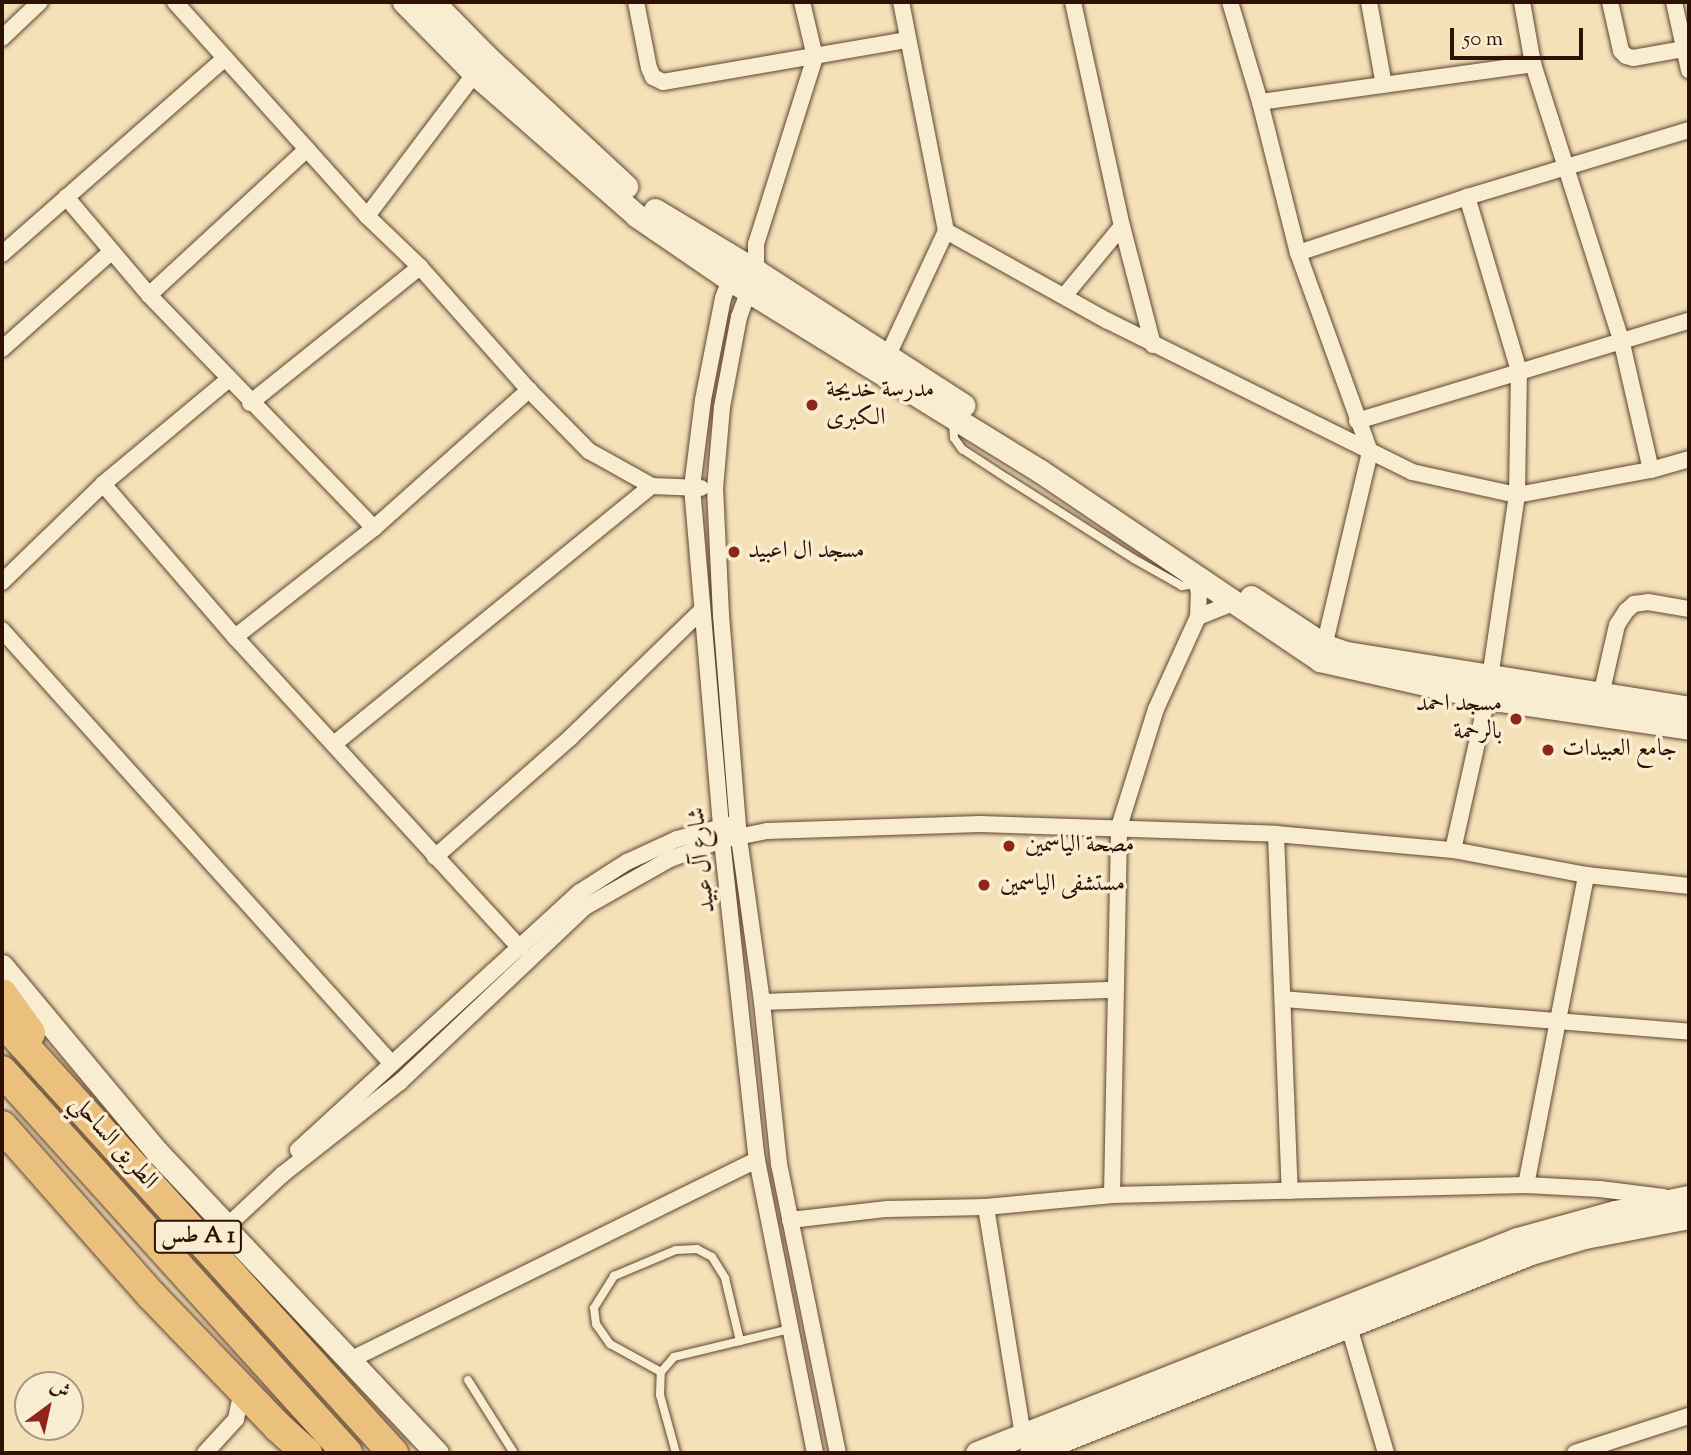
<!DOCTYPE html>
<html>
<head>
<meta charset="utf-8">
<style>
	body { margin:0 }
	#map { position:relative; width:1691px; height:1455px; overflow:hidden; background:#f4e1b8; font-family:"Sorts Mill Goudy",Amiri,serif }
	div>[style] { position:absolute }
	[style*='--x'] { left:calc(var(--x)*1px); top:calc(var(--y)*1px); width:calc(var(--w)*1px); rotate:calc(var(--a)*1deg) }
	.roads { filter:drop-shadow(0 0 2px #604432) drop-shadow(0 0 2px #604432) }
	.lane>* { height:8px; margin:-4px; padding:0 4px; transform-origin:4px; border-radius:4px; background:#f8ecd1 }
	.street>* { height:16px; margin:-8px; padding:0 8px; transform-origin:8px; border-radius:8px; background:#f8ecd1 }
	.secondary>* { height:23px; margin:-11.5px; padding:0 11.5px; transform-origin:11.5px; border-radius:11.5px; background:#f8ecd1 }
	.highway>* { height:30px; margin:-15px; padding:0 15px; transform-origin:15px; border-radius:15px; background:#eac07c }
	.dots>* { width:19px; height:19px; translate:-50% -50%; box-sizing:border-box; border:4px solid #f8ecd1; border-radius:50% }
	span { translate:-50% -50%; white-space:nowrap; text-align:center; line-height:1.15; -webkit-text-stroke:7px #f8ecd1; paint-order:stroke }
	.shield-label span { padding:2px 5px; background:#f8ecd1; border:2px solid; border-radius:5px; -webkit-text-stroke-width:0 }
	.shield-label { font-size:23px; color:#2f1005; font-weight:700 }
	.poi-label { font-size:24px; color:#2f1005 }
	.left { translate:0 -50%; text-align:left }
	.right { translate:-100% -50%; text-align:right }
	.street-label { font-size:24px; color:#2f1005 }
	.frame { position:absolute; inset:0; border:4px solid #2f1005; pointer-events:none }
	.north { position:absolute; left:14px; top:1371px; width:70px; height:70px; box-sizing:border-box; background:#f8ecd1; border:2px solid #a8947f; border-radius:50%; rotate:33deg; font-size:19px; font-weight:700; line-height:28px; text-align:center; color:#2f1005 }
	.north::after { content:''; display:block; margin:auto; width:24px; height:32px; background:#8f2418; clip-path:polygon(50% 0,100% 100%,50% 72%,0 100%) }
	.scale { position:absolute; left:1450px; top:28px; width:133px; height:32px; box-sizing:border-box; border:4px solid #2f1005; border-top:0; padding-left:9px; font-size:21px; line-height:24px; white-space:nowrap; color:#2f1005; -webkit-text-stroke:5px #f8ecd1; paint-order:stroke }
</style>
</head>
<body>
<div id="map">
	<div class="roads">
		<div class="lane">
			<i style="--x:953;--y:423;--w:15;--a:86"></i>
			<i style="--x:954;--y:438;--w:14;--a:54"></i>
			<i style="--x:962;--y:449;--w:55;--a:33.1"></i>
			<i style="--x:1008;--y:479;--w:149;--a:32.4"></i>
			<i style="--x:1134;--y:559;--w:55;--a:29.4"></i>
			<i style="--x:1182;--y:586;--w:6;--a:-9"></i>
			<i style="--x:1188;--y:585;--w:11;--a:-49"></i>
			<i style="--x:661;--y:1372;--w:58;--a:-151.2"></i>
			<i style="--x:610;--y:1344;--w:24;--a:-125"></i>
			<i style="--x:596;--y:1324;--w:16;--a:-97"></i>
			<i style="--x:594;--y:1308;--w:38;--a:-58"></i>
			<i style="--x:614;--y:1276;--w:67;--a:-22.8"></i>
			<i style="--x:676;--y:1250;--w:21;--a:-3"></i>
			<i style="--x:697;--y:1249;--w:17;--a:28"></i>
			<i style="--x:712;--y:1257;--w:25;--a:58"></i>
			<i style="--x:725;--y:1278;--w:65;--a:76.6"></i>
			<i style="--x:468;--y:1380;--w:86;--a:57.8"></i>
			<i style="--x:676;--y:1453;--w:60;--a:-105.4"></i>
			<i style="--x:660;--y:1395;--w:23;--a:-88"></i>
			<i style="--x:661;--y:1372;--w:20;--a:-49"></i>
			<i style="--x:674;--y:1357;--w:119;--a:-13.6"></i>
		</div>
		<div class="street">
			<i style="--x:175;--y:2;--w:288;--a:48.1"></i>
			<i style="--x:367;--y:216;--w:74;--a:43.9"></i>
			<i style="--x:420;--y:267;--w:164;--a:48.5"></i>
			<i style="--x:529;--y:390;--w:86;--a:45.5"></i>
			<i style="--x:589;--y:451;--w:72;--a:29.1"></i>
			<i style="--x:652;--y:486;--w:49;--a:2.3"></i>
			<i style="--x:636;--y:2;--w:67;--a:78.9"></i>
			<i style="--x:649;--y:68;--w:10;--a:66"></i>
			<i style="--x:653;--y:77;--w:11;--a:27"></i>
			<i style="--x:663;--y:82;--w:248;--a:-9.8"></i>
			<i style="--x:802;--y:2;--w:57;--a:76.7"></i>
			<i style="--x:815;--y:57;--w:196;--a:107.5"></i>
			<i style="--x:756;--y:244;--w:27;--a:90"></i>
			<i style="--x:756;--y:271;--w:49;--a:110.3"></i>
			<i style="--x:739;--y:317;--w:92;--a:100.7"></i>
			<i style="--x:722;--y:407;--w:81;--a:94.9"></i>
			<i style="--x:715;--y:488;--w:127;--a:87.3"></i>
			<i style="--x:721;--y:615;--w:224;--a:85.4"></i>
			<i style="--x:739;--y:838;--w:166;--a:82"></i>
			<i style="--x:762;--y:1002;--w:163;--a:84"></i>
			<i style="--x:779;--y:1164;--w:295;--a:78.5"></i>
			<i style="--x:1073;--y:2;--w:229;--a:77.7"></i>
			<i style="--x:1122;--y:226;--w:123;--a:75.4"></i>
			<i style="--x:1230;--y:2;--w:104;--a:73.3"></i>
			<i style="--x:1260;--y:102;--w:156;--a:75.9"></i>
			<i style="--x:1298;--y:253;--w:212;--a:70.1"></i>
			<i style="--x:1370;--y:452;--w:209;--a:103.3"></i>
			<i style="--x:1369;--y:2;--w:84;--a:79.8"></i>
			<i style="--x:1522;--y:2;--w:63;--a:79.9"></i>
			<i style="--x:1533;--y:64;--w:289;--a:72.3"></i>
			<i style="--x:1621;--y:339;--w:134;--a:77.1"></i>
			<i style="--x:1610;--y:2;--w:50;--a:77.3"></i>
			<i style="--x:1621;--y:51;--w:7;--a:45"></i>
			<i style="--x:1626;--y:56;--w:7;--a:16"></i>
			<i style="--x:1633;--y:58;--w:52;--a:-10"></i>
			<i style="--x:1674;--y:2;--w:70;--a:77.6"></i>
			<i style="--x:2;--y:38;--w:52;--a:-43.5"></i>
			<i style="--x:1260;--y:102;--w:276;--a:-7.9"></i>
			<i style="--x:66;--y:197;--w:128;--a:49.7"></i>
			<i style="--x:149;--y:295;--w:324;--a:46"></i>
			<i style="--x:367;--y:216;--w:186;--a:-52.9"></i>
			<i style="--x:946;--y:231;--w:185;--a:29.1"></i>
			<i style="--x:1108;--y:321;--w:339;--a:26.4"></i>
			<i style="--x:1412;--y:472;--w:107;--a:12.4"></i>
			<i style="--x:1517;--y:495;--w:136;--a:-10.6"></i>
			<i style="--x:1651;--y:470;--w:40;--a:-16"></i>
			<i style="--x:1298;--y:253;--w:178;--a:-18.3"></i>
			<i style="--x:1467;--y:197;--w:232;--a:-16.8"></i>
			<i style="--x:2;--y:254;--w:297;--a:-41.3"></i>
			<i style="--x:733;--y:272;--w:28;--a:111"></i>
			<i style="--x:723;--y:298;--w:104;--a:101.1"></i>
			<i style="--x:703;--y:400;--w:88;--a:97.2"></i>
			<i style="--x:692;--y:487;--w:354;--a:85.1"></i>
			<i style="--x:722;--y:840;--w:322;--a:83.8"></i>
			<i style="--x:757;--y:1160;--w:299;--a:78.8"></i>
			<i style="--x:149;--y:295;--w:215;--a:-42.7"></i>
			<i style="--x:1065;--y:295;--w:89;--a:-50.4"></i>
			<i style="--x:2;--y:349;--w:147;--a:-41.7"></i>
			<i style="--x:888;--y:355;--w:137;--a:-64.9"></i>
			<i style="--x:946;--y:231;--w:233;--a:-101.1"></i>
			<i style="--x:250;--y:403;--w:218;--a:-38.7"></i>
			<i style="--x:1357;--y:421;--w:347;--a:-16.8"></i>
			<i style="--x:103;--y:484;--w:202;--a:49.2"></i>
			<i style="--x:235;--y:637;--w:422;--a:47.5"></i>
			<i style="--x:2;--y:582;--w:141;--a:-44.1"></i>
			<i style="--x:103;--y:484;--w:163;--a:-39.8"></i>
			<i style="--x:1198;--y:617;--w:38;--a:-22"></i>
			<i style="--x:2;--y:630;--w:583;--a:48.06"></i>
			<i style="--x:235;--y:637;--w:177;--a:-38.1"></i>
			<i style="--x:374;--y:528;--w:208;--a:-41.7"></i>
			<i style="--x:1601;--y:695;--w:72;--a:-77.1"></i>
			<i style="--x:1617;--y:625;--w:17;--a:-57"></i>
			<i style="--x:1626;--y:611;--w:11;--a:-41"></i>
			<i style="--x:1634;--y:604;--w:14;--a:-8"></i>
			<i style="--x:1648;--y:602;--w:42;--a:9.7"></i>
			<i style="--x:334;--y:744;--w:409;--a:-39.1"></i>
			<i style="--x:1276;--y:834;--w:357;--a:87.8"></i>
			<i style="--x:1453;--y:850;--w:156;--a:-77.4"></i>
			<i style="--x:1487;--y:698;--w:205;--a:-81.6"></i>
			<i style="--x:1517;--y:495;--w:124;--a:-89.1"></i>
			<i style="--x:1519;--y:371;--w:182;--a:-106.6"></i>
			<i style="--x:435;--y:857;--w:181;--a:-41.4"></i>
			<i style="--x:571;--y:737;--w:182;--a:-44.1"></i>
			<i style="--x:1283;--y:999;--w:407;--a:4.6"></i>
			<i style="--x:762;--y:1002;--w:352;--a:-2"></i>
			<i style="--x:298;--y:1150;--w:382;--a:-42.5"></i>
			<i style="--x:580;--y:892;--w:56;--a:-32.6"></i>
			<i style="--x:627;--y:862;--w:55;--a:-24.7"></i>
			<i style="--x:677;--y:839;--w:55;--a:-14.8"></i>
			<i style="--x:1526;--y:1185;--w:316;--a:-79"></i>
			<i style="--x:1112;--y:1195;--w:368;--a:-88.9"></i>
			<i style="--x:1119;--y:827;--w:124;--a:-72.6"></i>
			<i style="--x:1156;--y:709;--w:101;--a:-65.5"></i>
			<i style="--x:1198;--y:617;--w:24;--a:-88"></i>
			<i style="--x:1199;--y:593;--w:16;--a:-104"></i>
			<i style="--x:986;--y:1207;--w:232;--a:80.8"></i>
			<i style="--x:790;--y:1220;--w:98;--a:-6.5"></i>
			<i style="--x:887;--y:1209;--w:99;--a:-1.2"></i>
			<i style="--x:986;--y:1207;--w:127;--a:-5.4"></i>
			<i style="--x:1112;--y:1195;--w:414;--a:-1.4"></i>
			<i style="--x:1526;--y:1185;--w:74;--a:3.1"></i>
			<i style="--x:1600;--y:1189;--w:64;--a:7.1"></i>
			<i style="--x:225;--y:1228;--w:79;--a:-43"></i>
			<i style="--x:283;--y:1174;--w:149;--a:-38.2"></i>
			<i style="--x:400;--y:1082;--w:255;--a:-43.4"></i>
			<i style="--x:585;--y:907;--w:98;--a:-29.5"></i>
			<i style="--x:670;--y:859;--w:55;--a:-20.1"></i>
			<i style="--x:722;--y:840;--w:46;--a:-11.3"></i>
			<i style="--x:767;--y:831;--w:213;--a:-1.9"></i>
			<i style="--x:980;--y:824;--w:296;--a:1.9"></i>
			<i style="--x:1276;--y:834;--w:178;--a:5.2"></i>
			<i style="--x:1453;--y:850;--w:135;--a:10.6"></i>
			<i style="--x:1586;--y:875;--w:104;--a:6.1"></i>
			<i style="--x:1349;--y:1327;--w:131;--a:73.6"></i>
			<i style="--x:350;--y:1360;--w:453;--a:-26.2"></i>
			<i style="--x:205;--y:1453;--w:46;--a:-47.6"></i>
			<i style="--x:236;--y:1419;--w:30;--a:-78"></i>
			<i style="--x:1575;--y:1453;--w:120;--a:-18"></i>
		</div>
		<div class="secondary">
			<i style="--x:404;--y:2;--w:101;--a:45.4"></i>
			<i style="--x:475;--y:74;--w:215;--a:41.2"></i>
			<i style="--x:637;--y:216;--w:112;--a:34.4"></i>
			<i style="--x:729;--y:279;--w:365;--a:31.7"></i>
			<i style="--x:1040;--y:471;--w:338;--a:34"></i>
			<i style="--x:1320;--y:660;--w:171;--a:12.8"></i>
			<i style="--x:1487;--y:698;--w:204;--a:8.4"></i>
			<i style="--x:433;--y:2;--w:77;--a:45.5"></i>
			<i style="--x:487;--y:57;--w:190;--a:42.9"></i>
			<i style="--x:655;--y:210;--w:118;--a:31.1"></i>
			<i style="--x:756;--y:271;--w:247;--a:32.9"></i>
			<i style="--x:1251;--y:597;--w:90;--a:33.2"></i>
			<i style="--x:1326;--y:646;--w:21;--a:19"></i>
			<i style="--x:1346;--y:653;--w:347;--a:9.1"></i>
			<i style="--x:2;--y:966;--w:242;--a:50.2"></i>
			<i style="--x:157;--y:1152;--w:95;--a:46.7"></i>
			<i style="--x:222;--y:1221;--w:8;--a:67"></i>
			<i style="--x:225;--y:1228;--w:309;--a:46.7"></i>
			<i style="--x:977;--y:1453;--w:581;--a:-21.62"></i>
			<i style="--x:1517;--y:1239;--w:102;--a:-15.4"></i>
			<i style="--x:1615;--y:1212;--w:76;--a:-11.5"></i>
			<i style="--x:1031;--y:1453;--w:539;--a:-21.8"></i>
			<i style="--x:1531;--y:1253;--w:56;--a:-16.5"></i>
			<i style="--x:1585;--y:1237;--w:106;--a:-10.9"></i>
		</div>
		<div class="highway">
			<i style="--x:2;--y:994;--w:48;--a:54.3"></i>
			<i style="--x:2;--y:1021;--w:583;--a:47.85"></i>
			<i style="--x:2;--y:1071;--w:515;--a:47.91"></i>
			<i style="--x:2;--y:1126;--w:227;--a:48.6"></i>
			<i style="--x:152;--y:1296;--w:182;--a:46.1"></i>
			<i style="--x:278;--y:1427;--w:39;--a:42"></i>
		</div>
	</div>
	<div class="dots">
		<i style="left:812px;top:405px;background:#8f2418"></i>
		<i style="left:734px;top:552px;background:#8f2418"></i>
		<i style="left:1516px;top:719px;background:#8f2418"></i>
		<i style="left:1548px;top:750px;background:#8f2418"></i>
		<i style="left:1009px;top:846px;background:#8f2418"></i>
		<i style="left:984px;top:885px;background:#8f2418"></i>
	</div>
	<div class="shield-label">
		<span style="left:198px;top:1237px">طس A 1</span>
	</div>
	<div class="poi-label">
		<span class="left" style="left:826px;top:405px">مدرسة خديجة<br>الكبرى</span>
		<span class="left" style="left:748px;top:552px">مسجد ال اعبيد</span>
		<span class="right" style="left:1502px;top:719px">مسجد احمد<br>بالرحمة</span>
		<span class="left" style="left:1562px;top:750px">جامع العبيدات</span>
		<span class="left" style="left:1025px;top:846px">مصحة الياسمين</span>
		<span class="left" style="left:1000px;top:885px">مستشفى الياسمين</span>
	</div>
	<div class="street-label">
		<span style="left:703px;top:860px;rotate:-96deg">شارع آل عبيد</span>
		<span style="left:113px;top:1143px;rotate:48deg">الطريق الساحلي</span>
	</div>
	<div class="frame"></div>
	<div class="north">ش</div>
	<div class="scale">50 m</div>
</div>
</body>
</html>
